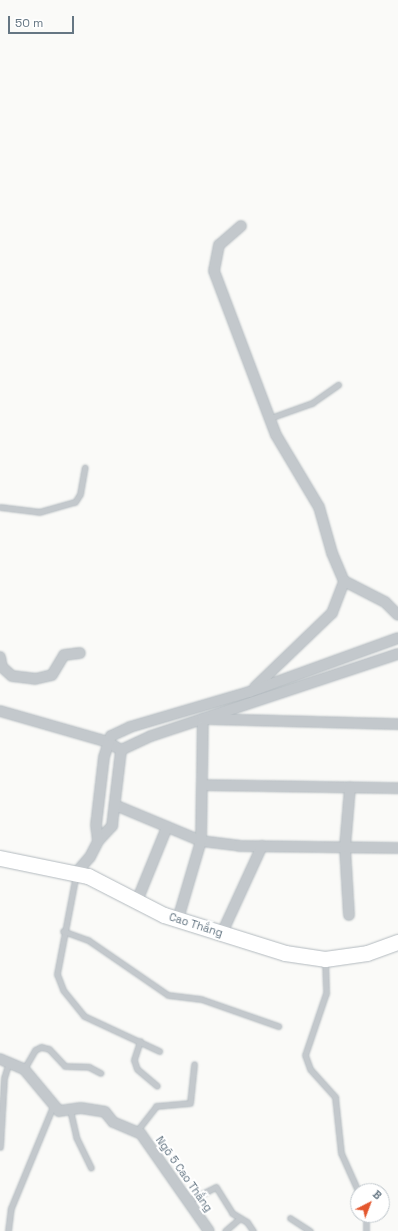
<!DOCTYPE html>
<html>
<head>
<meta charset="utf-8">
<style>
	body { margin:0 }
	#map { position:relative; width:398px; height:1231px; overflow:hidden; background:#fafaf8; font-family:"Space Grotesk",sans-serif }
	div>[style] { position:absolute }
	[style*='--x'] { left:calc(var(--x)*1px); top:calc(var(--y)*1px); width:calc(var(--w)*1px); rotate:calc(var(--a)*1deg) }
	.roads { filter:drop-shadow(0 0 1px #b3babf) drop-shadow(0 0 1px #b3babf) }
	.lane>* { height:5px; margin:-2.5px; padding:0 2.5px; transform-origin:2.5px; border-radius:2.5px; background:#c3c8cc }
	.street>* { height:10px; margin:-5px; padding:0 5px; transform-origin:5px; border-radius:5px; background:#c3c8cc }
	.secondary>* { height:15px; margin:-7.5px; padding:0 7.5px; transform-origin:7.5px; border-radius:7.5px; background:#fff }
	span { translate:-50% -50%; white-space:nowrap; text-align:center; line-height:1.15; -webkit-text-stroke:4px #fff; paint-order:stroke }
	.street-label { font-size:11px; color:#657683 }
	.north { position:absolute; left:350px; top:1183px; width:40px; height:40px; box-sizing:border-box; background:#fff; border:1px solid #c1c8cd; border-radius:50%; rotate:42deg; font-size:11px; font-weight:700; line-height:16px; text-align:center; color:#657683 }
	.north::after { content:''; display:block; margin:auto; width:14px; height:18px; background:#e4572e; clip-path:polygon(50% 0,100% 100%,50% 72%,0 100%) }
	.scale { position:absolute; left:8px; top:16px; width:66px; height:18px; box-sizing:border-box; border:2px solid #657683; border-top:0; padding-left:5px; font-size:12px; line-height:14px; white-space:nowrap; color:#657683; -webkit-text-stroke:3px #fff; paint-order:stroke }
</style>
</head>
<body>
<div id="map">
	<div class="roads">
		<div class="lane">
			<i style="--x:270;--y:418;--w:45;--a:-19.7"></i>
			<i style="--x:312;--y:403;--w:32;--a:-35"></i>
			<i style="--x:0;--y:507;--w:39;--a:7"></i>
			<i style="--x:39;--y:512;--w:37;--a:-16"></i>
			<i style="--x:75;--y:502;--w:9;--a:-58"></i>
			<i style="--x:80;--y:494;--w:27;--a:-80"></i>
			<i style="--x:76;--y:874;--w:102;--a:100.8"></i>
			<i style="--x:57;--y:974;--w:17;--a:69"></i>
			<i style="--x:63;--y:990;--w:33;--a:51"></i>
			<i style="--x:84;--y:1016;--w:83;--a:25"></i>
			<i style="--x:63;--y:931;--w:27;--a:20"></i>
			<i style="--x:88;--y:940;--w:97;--a:34.5"></i>
			<i style="--x:168;--y:995;--w:33;--a:7"></i>
			<i style="--x:201;--y:999;--w:82;--a:19.3"></i>
			<i style="--x:325;--y:960;--w:33;--a:88"></i>
			<i style="--x:326;--y:993;--w:65;--a:108.7"></i>
			<i style="--x:305;--y:1055;--w:15;--a:70"></i>
			<i style="--x:310;--y:1069;--w:38;--a:48"></i>
			<i style="--x:335;--y:1097;--w:56;--a:83.9"></i>
			<i style="--x:341;--y:1153;--w:42;--a:65.9"></i>
			<i style="--x:140;--y:1041;--w:20;--a:108"></i>
			<i style="--x:134;--y:1060;--w:9;--a:72"></i>
			<i style="--x:137;--y:1069;--w:26;--a:40"></i>
			<i style="--x:24;--y:1069;--w:22;--a:-60"></i>
			<i style="--x:35;--y:1050;--w:7;--a:-27"></i>
			<i style="--x:41;--y:1047;--w:8;--a:14"></i>
			<i style="--x:49;--y:1049;--w:23;--a:47"></i>
			<i style="--x:65;--y:1066;--w:24;--a:2"></i>
			<i style="--x:89;--y:1067;--w:13;--a:27"></i>
			<i style="--x:70;--y:1110;--w:28;--a:77"></i>
			<i style="--x:76;--y:1137;--w:34;--a:64"></i>
			<i style="--x:136;--y:1132;--w:33;--a:-52"></i>
			<i style="--x:156;--y:1106;--w:34;--a:-5"></i>
			<i style="--x:190;--y:1103;--w:39;--a:-84"></i>
			<i style="--x:0;--y:1147;--w:69;--a:-86.7"></i>
			<i style="--x:4;--y:1078;--w:17;--a:-73"></i>
			<i style="--x:188;--y:1201;--w:31;--a:-27"></i>
			<i style="--x:216;--y:1187;--w:31;--a:58"></i>
			<i style="--x:232;--y:1213;--w:17;--a:31"></i>
			<i style="--x:247;--y:1222;--w:11;--a:56"></i>
			<i style="--x:290;--y:1218;--w:24;--a:33"></i>
			<i style="--x:8;--y:1231;--w:23;--a:-83"></i>
			<i style="--x:11;--y:1208;--w:110;--a:-67.6"></i>
			<i style="--x:225;--y:1231;--w:20;--a:-41"></i>
			<i style="--x:366;--y:1231;--w:16;--a:-90"></i>
		</div>
		<div class="street">
			<i style="--x:241;--y:226;--w:29;--a:139"></i>
			<i style="--x:219;--y:245;--w:26;--a:101"></i>
			<i style="--x:214;--y:271;--w:175;--a:69.3"></i>
			<i style="--x:276;--y:435;--w:84;--a:59.2"></i>
			<i style="--x:319;--y:507;--w:48;--a:74.2"></i>
			<i style="--x:332;--y:553;--w:30;--a:67"></i>
			<i style="--x:344;--y:581;--w:46;--a:27.1"></i>
			<i style="--x:385;--y:602;--w:18;--a:45"></i>
			<i style="--x:0;--y:657;--w:10;--a:79"></i>
			<i style="--x:2;--y:667;--w:13;--a:42"></i>
			<i style="--x:12;--y:676;--w:23;--a:7"></i>
			<i style="--x:35;--y:679;--w:17;--a:-13"></i>
			<i style="--x:52;--y:675;--w:23;--a:-59"></i>
			<i style="--x:64;--y:655;--w:16;--a:-7"></i>
			<i style="--x:255;--y:687;--w:107;--a:-43.9"></i>
			<i style="--x:332;--y:613;--w:34;--a:-69"></i>
			<i style="--x:0;--y:711;--w:112;--a:16"></i>
			<i style="--x:108;--y:742;--w:15;--a:32"></i>
			<i style="--x:202;--y:785;--w:196;--a:0.9"></i>
			<i style="--x:115;--y:805;--w:93;--a:22.7"></i>
			<i style="--x:201;--y:841;--w:38;--a:7"></i>
			<i style="--x:239;--y:846;--w:159;--a:0.7"></i>
			<i style="--x:98;--y:841;--w:21;--a:-47"></i>
			<i style="--x:112;--y:826;--w:77;--a:-83.2"></i>
			<i style="--x:121;--y:750;--w:33;--a:-25"></i>
			<i style="--x:151;--y:736;--w:260;--a:-18.4"></i>
			<i style="--x:76;--y:873;--w:21;--a:-49"></i>
			<i style="--x:90;--y:857;--w:18;--a:-63"></i>
			<i style="--x:98;--y:841;--w:16;--a:-97"></i>
			<i style="--x:96;--y:825;--w:68;--a:-83.3"></i>
			<i style="--x:104;--y:757;--w:22;--a:-72"></i>
			<i style="--x:111;--y:736;--w:21;--a:-25"></i>
			<i style="--x:130;--y:727;--w:124;--a:-16.4"></i>
			<i style="--x:249;--y:692;--w:158;--a:-19.9"></i>
			<i style="--x:137;--y:901;--w:80;--a:-67.9"></i>
			<i style="--x:349;--y:915;--w:68;--a:-93.4"></i>
			<i style="--x:345;--y:847;--w:60;--a:-85.2"></i>
			<i style="--x:178;--y:919;--w:81;--a:-73.6"></i>
			<i style="--x:201;--y:841;--w:122;--a:-89.1"></i>
			<i style="--x:203;--y:719;--w:195;--a:1.5"></i>
			<i style="--x:222;--y:933;--w:96;--a:-65.3"></i>
			<i style="--x:0;--y:1059;--w:26;--a:23"></i>
			<i style="--x:24;--y:1069;--w:55;--a:50.2"></i>
			<i style="--x:59;--y:1111;--w:22;--a:-8"></i>
			<i style="--x:81;--y:1108;--w:24;--a:9"></i>
			<i style="--x:105;--y:1112;--w:13;--a:51"></i>
			<i style="--x:113;--y:1122;--w:30;--a:23"></i>
			<i style="--x:141;--y:1134;--w:118;--a:55"></i>
		</div>
		<div class="secondary">
			<i style="--x:0;--y:858;--w:90;--a:11.6"></i>
			<i style="--x:88;--y:876;--w:85;--a:27.2"></i>
			<i style="--x:164;--y:915;--w:127;--a:17.4"></i>
			<i style="--x:285;--y:953;--w:40;--a:8.5"></i>
			<i style="--x:325;--y:959;--w:42;--a:-8.1"></i>
			<i style="--x:367;--y:953;--w:33;--a:-20"></i>
		</div>
	</div>
	<div class="street-label">
		<span style="left:196px;top:925px;rotate:18deg">Cao Thắng</span>
		<span style="left:184px;top:1174px;rotate:55deg">Ngõ 5 Cao Thắng</span>
	</div>
	<div class="north">B</div>
	<div class="scale">50 m</div>
</div>
</body>
</html>
